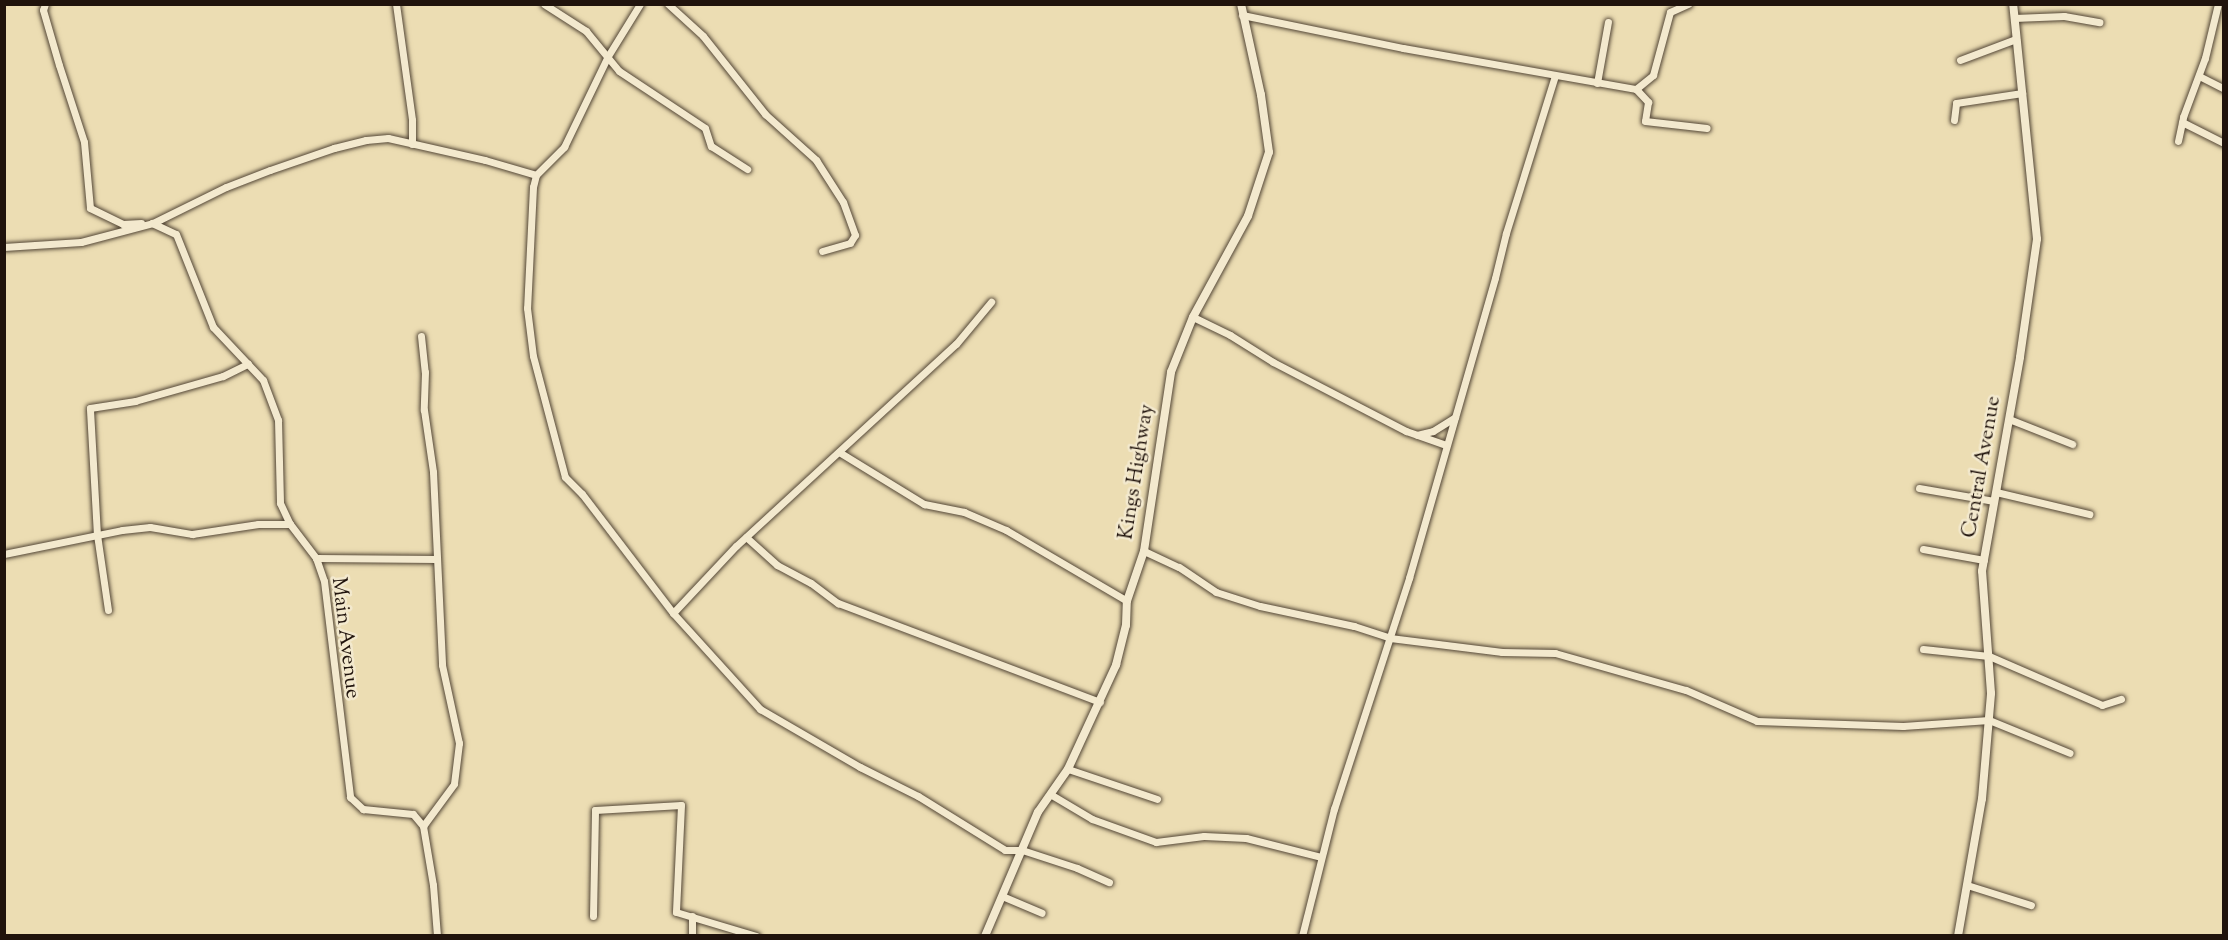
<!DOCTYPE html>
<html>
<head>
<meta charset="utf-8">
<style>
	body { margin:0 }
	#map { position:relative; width:2228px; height:940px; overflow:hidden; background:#ecddb3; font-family:"Sorts Mill Goudy",serif }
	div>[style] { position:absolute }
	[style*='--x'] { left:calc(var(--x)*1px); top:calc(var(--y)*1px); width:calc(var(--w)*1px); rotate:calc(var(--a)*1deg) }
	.roads { filter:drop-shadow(0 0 2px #534636) drop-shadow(0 0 2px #534636) }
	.minor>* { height:7px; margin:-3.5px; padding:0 3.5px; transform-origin:3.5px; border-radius:3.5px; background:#f3e9ce }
	.tertiary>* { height:8px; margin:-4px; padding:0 4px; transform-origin:4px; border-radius:4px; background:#f3e9ce }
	span { translate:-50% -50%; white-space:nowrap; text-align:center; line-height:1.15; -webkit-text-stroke:5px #f3e9ce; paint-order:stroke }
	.street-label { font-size:21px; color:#20130c }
	.frame { position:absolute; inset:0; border:6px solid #20130c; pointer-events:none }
</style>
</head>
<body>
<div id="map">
	<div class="roads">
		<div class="minor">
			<i style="--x:45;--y:4;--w:6;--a:108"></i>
			<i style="--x:43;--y:10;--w:57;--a:73.8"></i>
			<i style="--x:59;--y:65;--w:81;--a:72"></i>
			<i style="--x:84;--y:142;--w:66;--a:84.8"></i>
			<i style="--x:90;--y:208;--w:37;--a:26"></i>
			<i style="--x:123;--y:224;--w:18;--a:-3"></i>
			<i style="--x:396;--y:4;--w:117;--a:82.1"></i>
			<i style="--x:412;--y:120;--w:24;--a:90"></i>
			<i style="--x:544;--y:4;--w:50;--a:32.7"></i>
			<i style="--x:586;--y:31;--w:52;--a:50.5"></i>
			<i style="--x:619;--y:71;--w:103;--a:33.5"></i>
			<i style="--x:705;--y:128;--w:19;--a:72"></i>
			<i style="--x:711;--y:146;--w:43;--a:32.6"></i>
			<i style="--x:668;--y:4;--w:47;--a:42.4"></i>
			<i style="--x:703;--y:36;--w:100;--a:51.5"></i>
			<i style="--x:765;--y:114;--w:69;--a:42"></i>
			<i style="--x:816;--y:160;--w:50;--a:57.3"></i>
			<i style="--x:843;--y:202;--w:35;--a:70"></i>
			<i style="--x:855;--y:235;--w:9;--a:122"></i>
			<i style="--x:850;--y:243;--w:29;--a:164"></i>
			<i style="--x:1242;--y:15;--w:164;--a:11.6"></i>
			<i style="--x:1403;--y:48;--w:237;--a:10"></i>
			<i style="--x:1636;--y:89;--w:22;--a:-39"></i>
			<i style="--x:1653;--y:75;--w:65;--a:-74.9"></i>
			<i style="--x:1670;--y:12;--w:20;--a:-24"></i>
			<i style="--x:2014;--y:18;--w:50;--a:-2.3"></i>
			<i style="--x:2064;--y:16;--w:36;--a:10"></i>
			<i style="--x:1960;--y:60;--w:60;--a:-20.6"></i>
			<i style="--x:2199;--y:76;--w:28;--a:27"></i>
			<i style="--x:1597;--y:83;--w:62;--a:-79.8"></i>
			<i style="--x:1636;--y:89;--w:18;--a:47"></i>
			<i style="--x:1648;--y:102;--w:19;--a:99"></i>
			<i style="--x:1645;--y:121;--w:62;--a:6.4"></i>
			<i style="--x:1954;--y:120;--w:17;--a:-83"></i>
			<i style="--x:1956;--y:103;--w:67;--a:-8.6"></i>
			<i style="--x:2182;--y:122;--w:47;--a:26.6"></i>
			<i style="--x:2178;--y:141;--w:25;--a:-78"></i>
			<i style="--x:2183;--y:117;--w:63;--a:-69.6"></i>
			<i style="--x:2205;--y:58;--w:56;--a:-76.5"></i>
			<i style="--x:536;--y:175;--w:40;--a:-45"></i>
			<i style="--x:564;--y:147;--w:101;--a:-64.2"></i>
			<i style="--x:608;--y:56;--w:61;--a:-58.4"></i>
			<i style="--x:152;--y:223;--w:26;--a:25"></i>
			<i style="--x:176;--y:234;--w:100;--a:68.3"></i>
			<i style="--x:213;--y:327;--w:73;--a:46.7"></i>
			<i style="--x:263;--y:380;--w:43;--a:69.4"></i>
			<i style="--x:278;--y:420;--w:83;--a:88.6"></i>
			<i style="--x:280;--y:503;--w:23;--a:65"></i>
			<i style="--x:290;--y:524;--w:43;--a:52.6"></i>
			<i style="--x:316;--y:558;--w:24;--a:71"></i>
			<i style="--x:324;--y:581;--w:218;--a:83.1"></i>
			<i style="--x:350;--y:797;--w:18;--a:43"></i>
			<i style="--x:363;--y:809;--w:50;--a:5.7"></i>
			<i style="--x:413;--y:814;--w:16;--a:50"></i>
			<i style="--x:423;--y:826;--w:60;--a:80.4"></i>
			<i style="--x:433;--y:885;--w:51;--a:85.5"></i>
			<i style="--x:4;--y:247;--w:77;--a:-3.7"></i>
			<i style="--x:81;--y:242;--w:74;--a:-14.8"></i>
			<i style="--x:153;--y:223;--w:81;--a:-26.3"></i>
			<i style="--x:226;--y:187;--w:47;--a:-21.1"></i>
			<i style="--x:270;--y:170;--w:68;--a:-19"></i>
			<i style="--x:334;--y:148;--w:33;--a:-14"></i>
			<i style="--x:366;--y:140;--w:22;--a:-5"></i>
			<i style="--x:388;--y:138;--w:99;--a:12.8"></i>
			<i style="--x:485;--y:160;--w:53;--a:16.4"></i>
			<i style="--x:536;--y:175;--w:12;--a:104"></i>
			<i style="--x:533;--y:187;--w:121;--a:92.8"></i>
			<i style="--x:527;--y:308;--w:48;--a:82.9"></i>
			<i style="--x:533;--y:356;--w:125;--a:75.2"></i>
			<i style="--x:565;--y:477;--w:24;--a:45"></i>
			<i style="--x:582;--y:494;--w:150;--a:52.6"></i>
			<i style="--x:673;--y:613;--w:130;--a:47.8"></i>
			<i style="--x:760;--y:709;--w:116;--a:30.1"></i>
			<i style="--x:860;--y:767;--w:65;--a:26.6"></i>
			<i style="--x:918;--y:796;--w:102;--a:31.8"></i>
			<i style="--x:1005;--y:850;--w:17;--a:0"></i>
			<i style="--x:1022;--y:850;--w:58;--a:18.1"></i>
			<i style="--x:1077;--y:868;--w:35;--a:24"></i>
			<i style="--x:1193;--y:317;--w:41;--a:25.9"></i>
			<i style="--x:1230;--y:335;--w:51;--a:32.1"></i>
			<i style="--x:1273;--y:362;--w:150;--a:27.4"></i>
			<i style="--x:1406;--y:431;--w:42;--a:19.3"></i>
			<i style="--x:421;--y:336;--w:36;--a:84"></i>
			<i style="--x:425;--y:372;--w:38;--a:92"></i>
			<i style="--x:424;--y:410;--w:63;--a:81.7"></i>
			<i style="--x:433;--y:472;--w:193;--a:87.3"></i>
			<i style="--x:442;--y:665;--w:80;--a:77.7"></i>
			<i style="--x:459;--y:743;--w:41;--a:97"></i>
			<i style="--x:454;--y:784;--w:52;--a:126.4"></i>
			<i style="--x:2009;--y:419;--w:68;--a:21.6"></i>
			<i style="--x:1417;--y:435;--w:16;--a:-14"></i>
			<i style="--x:1433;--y:431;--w:26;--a:-32"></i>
			<i style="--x:839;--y:452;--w:100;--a:31.5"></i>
			<i style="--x:924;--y:504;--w:41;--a:11.3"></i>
			<i style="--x:964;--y:512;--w:46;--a:23.2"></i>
			<i style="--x:1006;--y:530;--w:140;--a:30.4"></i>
			<i style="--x:1919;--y:488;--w:76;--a:9.8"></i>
			<i style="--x:1996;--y:492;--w:96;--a:13.3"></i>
			<i style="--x:746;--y:537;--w:42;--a:42.1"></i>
			<i style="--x:777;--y:565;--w:38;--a:28"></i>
			<i style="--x:811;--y:583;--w:34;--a:37"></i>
			<i style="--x:838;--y:603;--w:280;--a:20.7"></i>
			<i style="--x:1923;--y:549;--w:62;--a:10.2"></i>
			<i style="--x:1144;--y:551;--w:38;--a:25"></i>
			<i style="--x:1179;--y:567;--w:45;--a:34"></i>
			<i style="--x:1216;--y:592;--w:46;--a:17.7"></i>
			<i style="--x:1260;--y:606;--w:96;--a:12"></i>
			<i style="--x:1354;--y:626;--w:38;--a:18"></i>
			<i style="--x:1390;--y:638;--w:113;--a:7.1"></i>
			<i style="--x:1502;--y:652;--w:53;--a:1.1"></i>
			<i style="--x:1555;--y:653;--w:136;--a:15.8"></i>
			<i style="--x:1686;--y:690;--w:77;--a:23.6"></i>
			<i style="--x:1757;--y:721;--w:146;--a:2"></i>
			<i style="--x:1903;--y:726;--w:86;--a:-4"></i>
			<i style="--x:1989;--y:720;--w:87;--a:22.2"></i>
			<i style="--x:4;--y:554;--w:120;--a:-11.5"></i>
			<i style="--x:122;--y:530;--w:28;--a:-6"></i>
			<i style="--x:150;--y:527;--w:43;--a:9.5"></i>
			<i style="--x:192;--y:534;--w:67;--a:-8.6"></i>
			<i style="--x:258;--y:524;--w:32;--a:0"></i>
			<i style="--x:316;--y:558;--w:121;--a:0.5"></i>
			<i style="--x:108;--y:610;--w:76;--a:-98.3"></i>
			<i style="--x:97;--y:535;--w:127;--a:-93.2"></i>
			<i style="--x:90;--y:408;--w:46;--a:-8.8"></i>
			<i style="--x:135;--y:401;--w:91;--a:-15.9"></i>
			<i style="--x:223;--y:376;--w:28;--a:-26"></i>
			<i style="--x:673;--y:613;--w:92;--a:-46.8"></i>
			<i style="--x:736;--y:546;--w:299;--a:-42.6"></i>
			<i style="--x:956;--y:344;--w:55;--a:-50.2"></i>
			<i style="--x:1923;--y:649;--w:66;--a:6.1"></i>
			<i style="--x:1989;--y:656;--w:123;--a:23.4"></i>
			<i style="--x:2102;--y:705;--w:20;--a:-18"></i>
			<i style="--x:1068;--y:769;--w:94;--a:18.6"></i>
			<i style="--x:1050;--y:794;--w:49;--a:30.8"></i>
			<i style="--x:1092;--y:819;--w:68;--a:19.8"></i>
			<i style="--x:1156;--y:842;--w:48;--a:-7.1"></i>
			<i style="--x:1204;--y:836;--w:42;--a:2.7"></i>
			<i style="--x:1246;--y:838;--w:77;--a:14.2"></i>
			<i style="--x:1967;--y:885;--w:67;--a:17.4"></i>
			<i style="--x:1002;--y:896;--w:43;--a:23"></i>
			<i style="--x:593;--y:916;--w:106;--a:-88.9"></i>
			<i style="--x:595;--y:810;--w:86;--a:-3.3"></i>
			<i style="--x:681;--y:805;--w:107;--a:92.7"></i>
			<i style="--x:676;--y:912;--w:84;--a:16.7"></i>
			<i style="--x:692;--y:916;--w:20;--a:90"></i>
			<i style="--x:1302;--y:936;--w:131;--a:-75.9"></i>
			<i style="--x:1334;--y:809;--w:243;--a:-72"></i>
			<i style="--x:1409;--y:578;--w:312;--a:-74"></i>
			<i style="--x:1495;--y:278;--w:46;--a:-76.3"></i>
			<i style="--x:1506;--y:233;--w:164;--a:-72.7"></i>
		</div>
		<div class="tertiary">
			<i style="--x:985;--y:936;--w:135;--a:-66.9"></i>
			<i style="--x:1038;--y:812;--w:52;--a:-55.1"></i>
			<i style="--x:1068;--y:769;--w:115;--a:-65.2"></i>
			<i style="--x:1116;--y:665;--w:41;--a:-76"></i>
			<i style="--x:1126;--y:625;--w:24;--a:-88"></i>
			<i style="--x:1127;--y:601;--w:53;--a:-71.2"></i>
			<i style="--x:1144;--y:551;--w:181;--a:-81.4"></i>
			<i style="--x:1171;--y:372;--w:59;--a:-68.2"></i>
			<i style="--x:1193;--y:317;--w:115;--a:-61.4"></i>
			<i style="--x:1248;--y:216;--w:67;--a:-71.8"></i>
			<i style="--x:1269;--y:152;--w:58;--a:-98"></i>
			<i style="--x:1261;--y:95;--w:93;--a:-102.4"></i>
			<i style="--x:1958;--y:936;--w:139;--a:-80.1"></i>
			<i style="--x:1982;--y:799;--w:106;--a:-85.1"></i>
			<i style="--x:1991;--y:693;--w:122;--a:-94.2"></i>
			<i style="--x:1982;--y:571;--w:217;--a:-79.9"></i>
			<i style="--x:2020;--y:357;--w:119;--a:-81.8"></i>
			<i style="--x:2037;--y:239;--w:236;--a:-95.8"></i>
		</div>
	</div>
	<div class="street-label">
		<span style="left:1982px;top:467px;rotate:-80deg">Central Avenue</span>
		<span style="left:1137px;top:472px;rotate:-81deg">Kings Highway</span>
		<span style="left:345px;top:638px;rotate:83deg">Main Avenue</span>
	</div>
	<div class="frame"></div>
</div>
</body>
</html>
